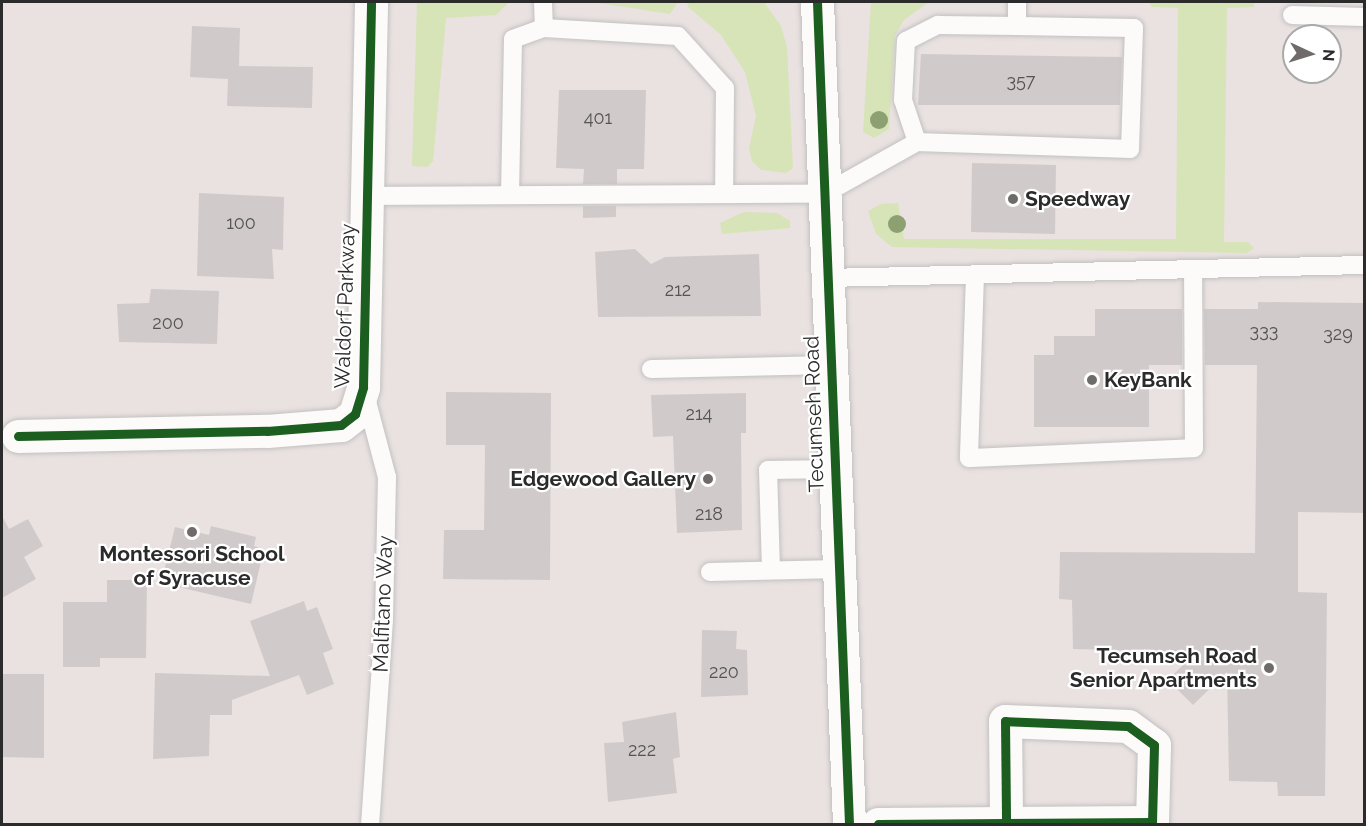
<!DOCTYPE html>
<html>
<head>
<meta charset="utf-8">
<style>
	body { margin:0 }
	#map { position:relative; width:1366px; height:826px; overflow:hidden; background:#e9e2e0; font-family:Raleway,sans-serif }
	div>[style] { position:absolute }
	[style*='--x'] { left:calc(var(--x)*1px); top:calc(var(--y)*1px); width:calc(var(--w)*1px); rotate:calc(var(--a)*1deg) }
	.green>* { inset:0; background:#d7e4b8 }
	.building>* { inset:0; background:#d0cbca }
	.roads { filter:drop-shadow(0 0 2px #c3c1c2) drop-shadow(0 0 2px #c3c1c2) }
	.service>* { height:18px; margin:-9px; padding:0 9px; transform-origin:9px; border-radius:9px; background:#fcfbfa }
	.minor>* { height:33px; margin:-16.5px; padding:0 16.5px; transform-origin:16.5px; border-radius:16.5px; background:#fcfbfa }
	.tertiary>* { height:33px; margin:-16.5px; padding:0 16.5px; transform-origin:16.5px; border-radius:16.5px; background:#fcfbfa }
	.cycleway>* { height:9px; margin:-4.5px; padding:0 4.5px; transform-origin:4.5px; border-radius:4.5px; background:#1b5e20 }
	.trees>* { width:18px; height:18px; margin:-9px; border-radius:50%; background:#8ca072 }
	.dots>* { width:16px; height:16px; translate:-50% -50%; box-sizing:border-box; border:3px solid #fff; border-radius:50% }
	span { translate:-50% -50%; white-space:nowrap; text-align:center; line-height:1.15; -webkit-text-stroke:4.5px #fff; paint-order:stroke }
	.number-label { font-size:18px; color:#555454 }
	.number-label span { -webkit-text-stroke-width:0 }
	.poi-label { font-size:21px; color:#2b2b2b; font-weight:700 }
	.left { translate:0 -50%; text-align:left }
	.right { translate:-100% -50%; text-align:right }
	.street-label { font-size:21px; color:#2b2b2b }
	.frame { position:absolute; inset:0; border:3px solid #2b2b2b; pointer-events:none }
	.north { position:absolute; left:1282px; top:24px; width:60px; height:60px; box-sizing:border-box; background:#fff; border:2px solid #aaa; border-radius:50%; rotate:94deg; font-size:16px; font-weight:700; line-height:24px; text-align:center; color:#2b2b2b }
	.north::after { content:''; display:block; margin:auto; width:21px; height:27px; background:#6e6b6a; clip-path:polygon(50% 0,100% 100%,50% 72%,0 100%) }
</style>
</head>
<body>
<div id="map">
	<div class="green">
		<i style="clip-path:polygon(417px 2px,509px 2px,496px 15px,446px 18px,433px 161px,427px 167px,412px 166px)"></i>
		<i style="clip-path:polygon(592px 2px,678px 2px,670px 14px)"></i>
		<i style="clip-path:polygon(689px 2px,764px 2px,781px 26px,787px 47px,793px 168px,786px 173px,761px 170px,752px 161px,749px 148px,756px 116px,745px 72px,721px 35px,687px 6px)"></i>
		<i style="clip-path:polygon(871px 2px,929px 2px,904px 20px,895px 35px,889px 129px,874px 138px,863px 132px)"></i>
		<i style="clip-path:polygon(1148px 2px,1254px 2px,1254px 7px,1227px 8px,1224px 242px,1248px 242px,1254px 248px,1247px 253px,892px 247px,876px 234px,868px 211px,881px 204px,898px 203px,904px 239px,1176px 239px,1178px 8px,1152px 7px)"></i>
		<i style="clip-path:polygon(744px 212px,777px 213px,790px 221px,790px 228px,722px 234px,720px 223px)"></i>
	</div>
	<div class="building">
		<i style="clip-path:polygon(192px 26px,240px 28px,239px 66px,313px 67px,312px 108px,227px 106px,228px 79px,190px 77px)"></i>
		<i style="clip-path:polygon(921px 54px,1122px 57px,1120px 105px,918px 105px)"></i>
		<i style="clip-path:polygon(559px 90px,646px 90px,644px 169px,617px 169px,617px 184px,583px 184px,584px 169px,556px 168px)"></i>
		<i style="clip-path:polygon(972px 163px,1056px 165px,1055px 234px,971px 232px)"></i>
		<i style="clip-path:polygon(199px 193px,284px 197px,283px 250px,272px 249px,274px 279px,197px 276px)"></i>
		<i style="clip-path:polygon(583px 206px,616px 206px,616px 217px,583px 218px)"></i>
		<i style="clip-path:polygon(635px 249px,651px 264px,665px 257px,759px 254px,761px 316px,598px 317px,595px 252px)"></i>
		<i style="clip-path:polygon(151px 289px,219px 291px,217px 344px,119px 342px,117px 304px,149px 303px)"></i>
		<i style="clip-path:polygon(1258px 302px,1365px 303px,1365px 513px,1298px 512px,1298px 592px,1327px 593px,1325px 796px,1278px 796px,1277px 782px,1229px 781px,1227px 672px,1193px 705px,1168px 680px,1196px 652px,1073px 649px,1072px 600px,1059px 599px,1060px 552px,1255px 553px,1257px 365px,1205px 365px,1204px 309px,1258px 309px)"></i>
		<i style="clip-path:polygon(1095px 309px,1182px 309px,1182px 365px,1149px 365px,1149px 427px,1034px 427px,1034px 355px,1054px 355px,1054px 336px,1095px 336px)"></i>
		<i style="clip-path:polygon(446px 392px,551px 393px,550px 580px,443px 579px,444px 530px,484px 530px,485px 445px,446px 445px)"></i>
		<i style="clip-path:polygon(746px 393px,746px 433px,741px 433px,742px 530px,677px 533px,673px 436px,653px 437px,651px 395px)"></i>
		<i style="clip-path:polygon(2px 516px,9px 529px,28px 519px,43px 546px,24px 557px,36px 579px,2px 598px)"></i>
		<i style="clip-path:polygon(211px 526px,256px 537px,254px 546px,264px 549px,251px 604px,161px 583px,175px 527px,209px 535px)"></i>
		<i style="clip-path:polygon(107px 580px,147px 580px,146px 658px,100px 658px,100px 667px,63px 667px,63px 602px,107px 602px)"></i>
		<i style="clip-path:polygon(304px 601px,307px 611px,317px 607px,333px 649px,323px 653px,334px 684px,307px 695px,299px 675px,232px 700px,232px 715px,210px 715px,209px 756px,153px 759px,155px 673px,270px 676px,250px 621px)"></i>
		<i style="clip-path:polygon(702px 630px,737px 631px,736px 649px,747px 650px,748px 695px,701px 697px)"></i>
		<i style="clip-path:polygon(2px 674px,44px 674px,44px 758px,2px 757px)"></i>
		<i style="clip-path:polygon(676px 712px,680px 757px,673px 759px,677px 793px,608px 802px,604px 743px,624px 742px,622px 722px)"></i>
	</div>
	<div class="roads">
		<div class="service">
			<i style="--x:543;--y:2;--w:26;--a:88"></i>
			<i style="--x:544;--y:28;--w:134;--a:3.4"></i>
			<i style="--x:678;--y:36;--w:70;--a:47.9"></i>
			<i style="--x:725;--y:88;--w:106;--a:90.5"></i>
			<i style="--x:1292;--y:15;--w:72;--a:1.6"></i>
			<i style="--x:917;--y:142;--w:44;--a:-108.4"></i>
			<i style="--x:903;--y:100;--w:59;--a:-87.1"></i>
			<i style="--x:906;--y:41;--w:36;--a:-27"></i>
			<i style="--x:938;--y:25;--w:79;--a:0.7"></i>
			<i style="--x:510;--y:195;--w:156;--a:-88.9"></i>
			<i style="--x:513;--y:39;--w:33;--a:-20"></i>
			<i style="--x:367;--y:196;--w:457;--a:-0.3"></i>
			<i style="--x:824;--y:194;--w:107;--a:-29.2"></i>
			<i style="--x:917;--y:142;--w:213;--a:1.9"></i>
			<i style="--x:1130;--y:149;--w:121;--a:-88.1"></i>
			<i style="--x:1134;--y:28;--w:117;--a:-179"></i>
			<i style="--x:1017;--y:26;--w:24;--a:-90"></i>
			<i style="--x:975;--y:275;--w:183;--a:91.9"></i>
			<i style="--x:969;--y:458;--w:225;--a:-2.5"></i>
			<i style="--x:1194;--y:448;--w:178;--a:-90.3"></i>
			<i style="--x:827;--y:278;--w:537;--a:-1.39"></i>
			<i style="--x:651;--y:369;--w:179;--a:-1.3"></i>
			<i style="--x:365;--y:394;--w:86;--a:75.2"></i>
			<i style="--x:387;--y:477;--w:143;--a:91.2"></i>
			<i style="--x:384;--y:620;--w:204;--a:93.9"></i>
			<i style="--x:771;--y:570;--w:100;--a:-91.7"></i>
			<i style="--x:768;--y:470;--w:66;--a:-0.9"></i>
			<i style="--x:710;--y:572;--w:128;--a:-1.3"></i>
		</div>
		<div class="minor">
			<i style="--x:18;--y:436;--w:249;--a:-1.2"></i>
			<i style="--x:267;--y:431;--w:74;--a:-4.6"></i>
			<i style="--x:341;--y:425;--w:18;--a:-38"></i>
			<i style="--x:355;--y:414;--w:28;--a:-73"></i>
			<i style="--x:363;--y:387;--w:385;--a:-88.8"></i>
			<i style="--x:878;--y:824;--w:128;--a:-0.4"></i>
			<i style="--x:1006;--y:823;--w:146;--a:-0.4"></i>
			<i style="--x:1152;--y:822;--w:77;--a:-88.5"></i>
			<i style="--x:1154;--y:745;--w:32;--a:-144"></i>
			<i style="--x:1128;--y:726;--w:123;--a:-177.7"></i>
			<i style="--x:1005;--y:721;--w:102;--a:89.4"></i>
		</div>
		<div class="tertiary">
			<i style="--x:817;--y:2;--w:823;--a:87.77"></i>
		</div>
	</div>
	<div class="cycleway">
		<i style="--x:817;--y:2;--w:823;--a:87.77"></i>
		<i style="--x:18;--y:436;--w:249;--a:-1.2"></i>
		<i style="--x:267;--y:431;--w:74;--a:-4.6"></i>
		<i style="--x:341;--y:425;--w:18;--a:-38"></i>
		<i style="--x:355;--y:414;--w:28;--a:-73"></i>
		<i style="--x:363;--y:387;--w:385;--a:-88.8"></i>
		<i style="--x:878;--y:824;--w:128;--a:-0.4"></i>
		<i style="--x:1006;--y:823;--w:146;--a:-0.4"></i>
		<i style="--x:1152;--y:822;--w:77;--a:-88.5"></i>
		<i style="--x:1154;--y:745;--w:32;--a:-144"></i>
		<i style="--x:1128;--y:726;--w:123;--a:-177.7"></i>
		<i style="--x:1005;--y:721;--w:102;--a:89.4"></i>
	</div>
	<div class="trees">
		<i style="left:879px;top:120px"></i>
		<i style="left:897px;top:224px"></i>
	</div>
	<div class="dots">
		<i style="left:1013px;top:199px;background:#6e6b6a"></i>
		<i style="left:1092px;top:380px;background:#6e6b6a"></i>
		<i style="left:708px;top:479px;background:#6e6b6a"></i>
		<i style="left:192px;top:532px;background:#6e6b6a"></i>
		<i style="left:1269px;top:668px;background:#6e6b6a"></i>
	</div>
	<div class="number-label">
		<span style="left:1021px;top:81px">357</span>
		<span style="left:598px;top:118px">401</span>
		<span style="left:241px;top:223px">100</span>
		<span style="left:678px;top:290px">212</span>
		<span style="left:168px;top:323px">200</span>
		<span style="left:1264px;top:331px">333</span>
		<span style="left:1338px;top:334px">329</span>
		<span style="left:699px;top:414px">214</span>
		<span style="left:709px;top:514px">218</span>
		<span style="left:724px;top:672px">220</span>
		<span style="left:642px;top:750px">222</span>
	</div>
	<div class="poi-label">
		<span class="left" style="left:1025px;top:199px">Speedway</span>
		<span class="left" style="left:1104px;top:380px">KeyBank</span>
		<span class="right" style="left:696px;top:479px">Edgewood Gallery</span>
		<span style="left:192px;top:566px">Montessori School<br>of Syracuse</span>
		<span class="right" style="left:1257px;top:668px">Tecumseh Road<br>Senior Apartments</span>
	</div>
	<div class="street-label">
		<span style="left:345px;top:306px;rotate:-88deg">Waldorf Parkway</span>
		<span style="left:814px;top:414px;rotate:-92deg">Tecumseh Road</span>
		<span style="left:383px;top:604px;rotate:-88deg">Malfitano Way</span>
	</div>
	<div class="frame"></div>
	<div class="north">N</div>
</div>
</body>
</html>
